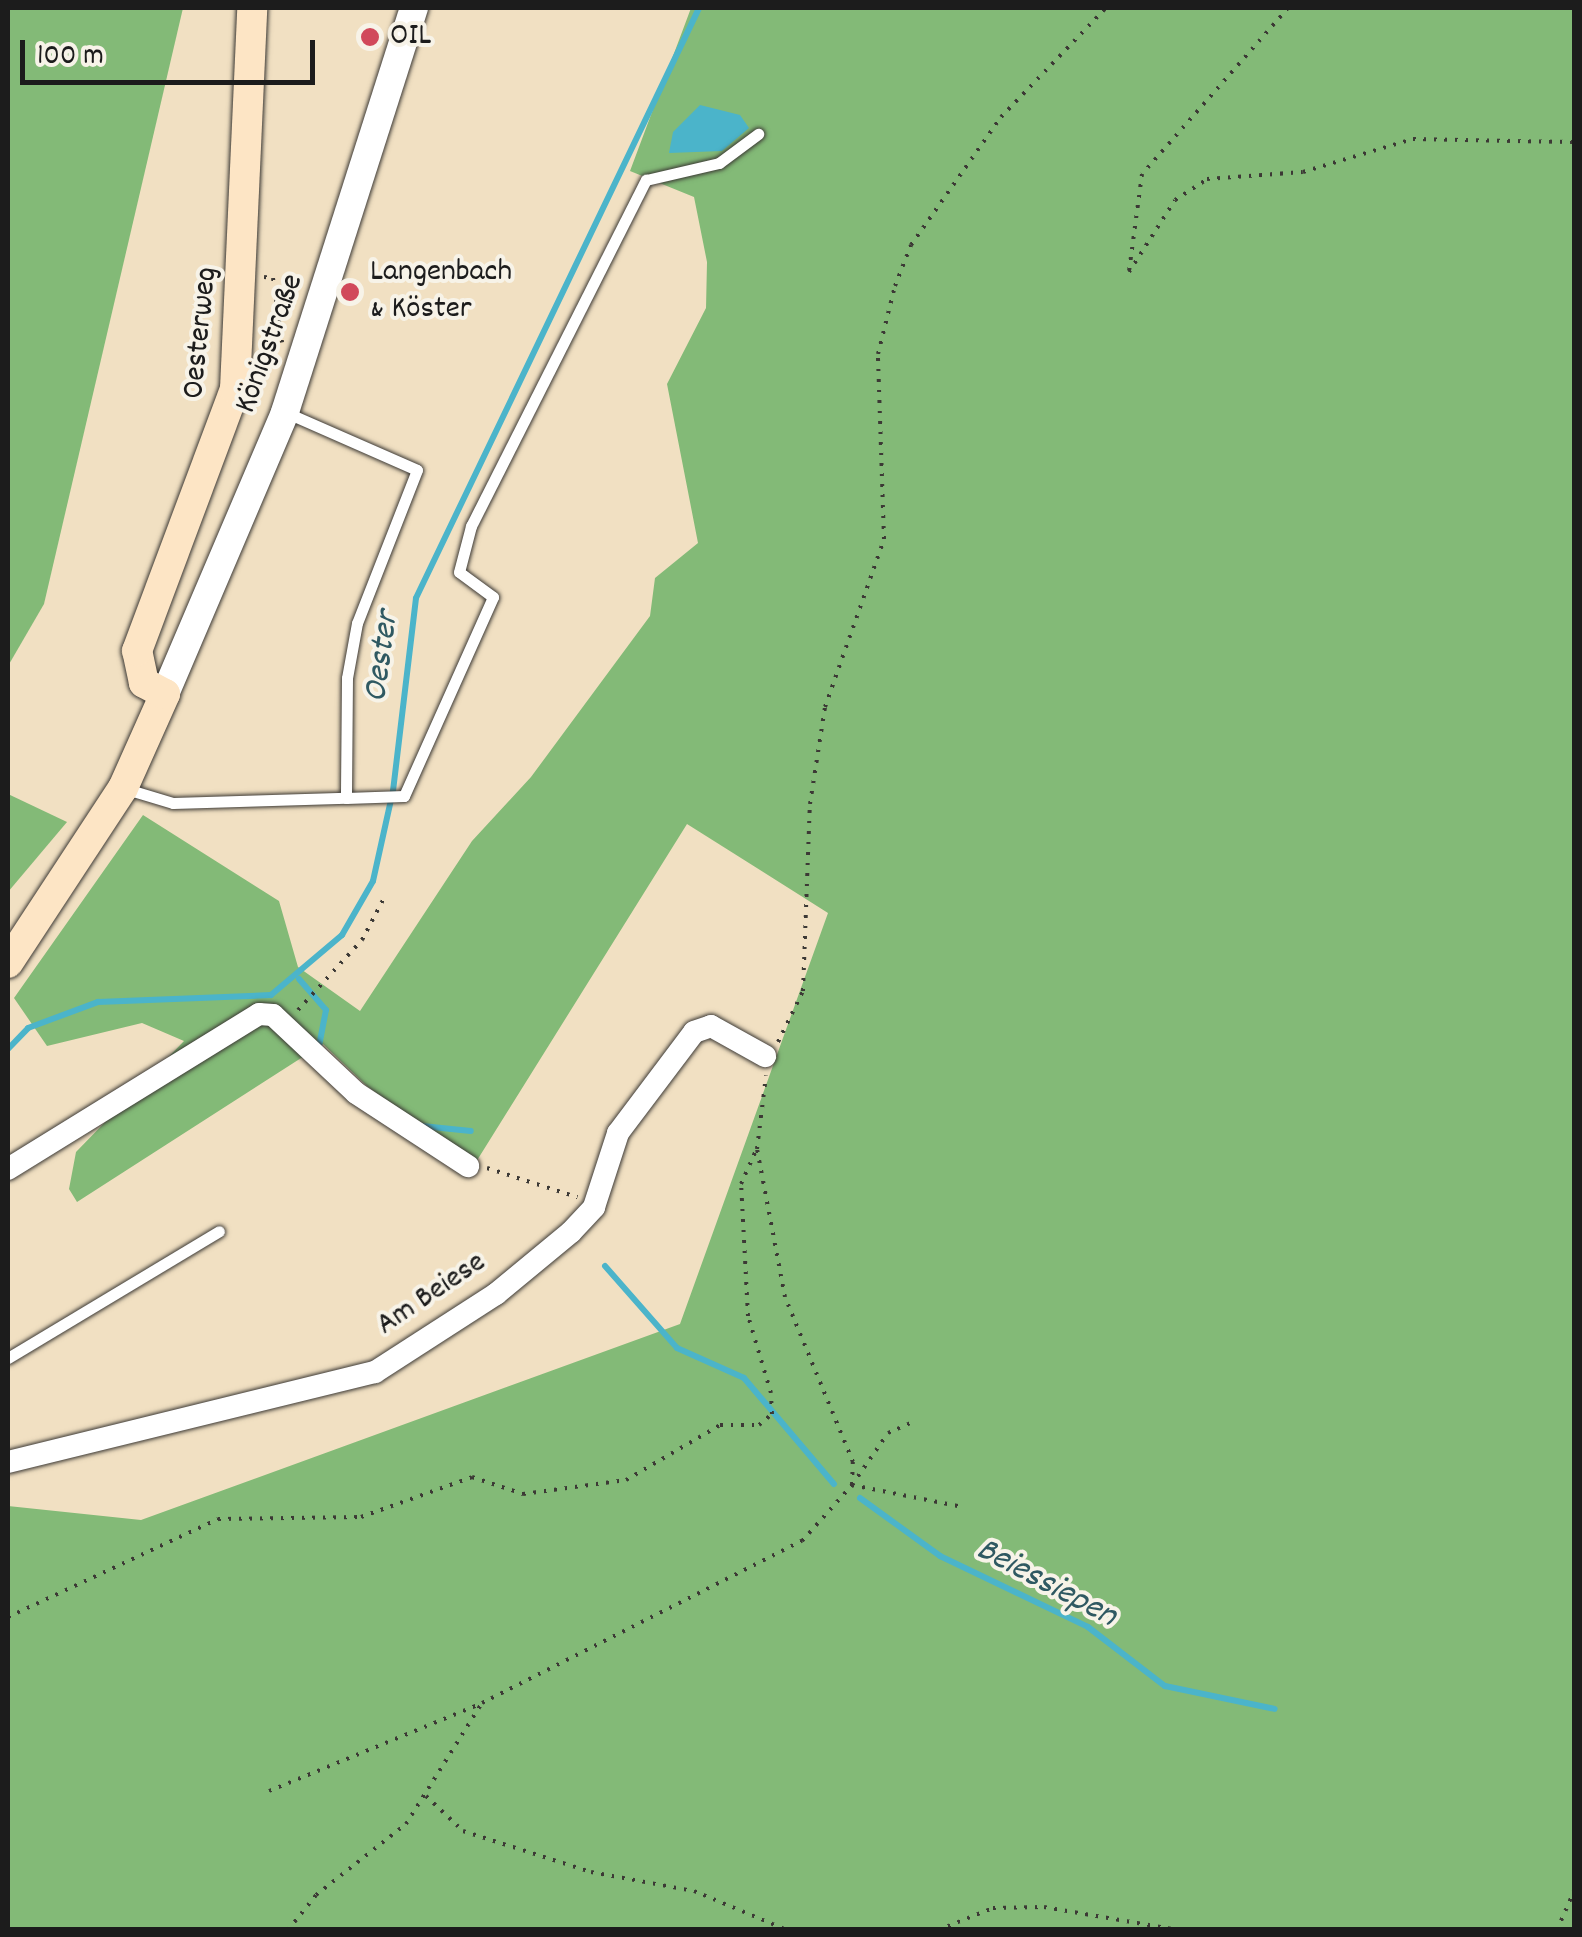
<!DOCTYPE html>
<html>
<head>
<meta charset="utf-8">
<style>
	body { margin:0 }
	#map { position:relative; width:1582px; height:1937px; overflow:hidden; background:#f1e0c2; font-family:Dekko,sans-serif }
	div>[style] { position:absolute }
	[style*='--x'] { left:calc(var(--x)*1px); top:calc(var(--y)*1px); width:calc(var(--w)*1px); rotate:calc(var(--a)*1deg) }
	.forest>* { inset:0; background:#83ba77 }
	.water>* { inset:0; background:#4bb4ca }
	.stream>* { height:6px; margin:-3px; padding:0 3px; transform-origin:3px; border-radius:3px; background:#4bb4ca }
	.path>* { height:4px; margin-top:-2px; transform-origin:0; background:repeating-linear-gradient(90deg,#3c3935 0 2.5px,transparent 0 10.5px) }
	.roads { filter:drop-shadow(0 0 2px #3c3935) drop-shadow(0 0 2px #3c3935) }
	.service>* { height:11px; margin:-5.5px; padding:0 5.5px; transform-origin:5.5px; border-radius:5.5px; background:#fff }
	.minor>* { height:22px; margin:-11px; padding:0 11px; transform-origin:11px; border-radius:11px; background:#fff }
	.tertiary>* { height:28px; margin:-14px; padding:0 14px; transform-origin:14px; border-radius:14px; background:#fff }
	.secondary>* { height:30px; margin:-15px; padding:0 15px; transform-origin:15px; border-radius:15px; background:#fde5c5 }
	.dots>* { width:28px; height:28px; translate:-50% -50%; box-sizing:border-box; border:5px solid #f7f3e8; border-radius:50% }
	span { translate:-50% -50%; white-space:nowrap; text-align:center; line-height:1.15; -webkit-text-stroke:8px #f7f3e8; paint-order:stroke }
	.poi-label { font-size:32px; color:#1c1c1c }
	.left { translate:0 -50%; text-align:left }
	.street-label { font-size:32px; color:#1c1c1c }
	.water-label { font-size:35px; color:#2f5962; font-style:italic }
	.frame { position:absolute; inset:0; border:10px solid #1c1c1c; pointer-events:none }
	.scale { position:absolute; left:20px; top:40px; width:295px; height:45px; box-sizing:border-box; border:5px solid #1c1c1c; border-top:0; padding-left:12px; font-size:30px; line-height:35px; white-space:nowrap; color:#1c1c1c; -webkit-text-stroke:8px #f7f3e8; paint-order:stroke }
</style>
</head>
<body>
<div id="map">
	<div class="forest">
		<i style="clip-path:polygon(8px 8px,183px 8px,44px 604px,8px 666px)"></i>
		<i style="clip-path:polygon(691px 8px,1574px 8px,1574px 1929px,8px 1930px,8px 1506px,141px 1520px,680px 1324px,828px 913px,687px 824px,476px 1162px,368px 1087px,323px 1044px,77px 1202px,69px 1189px,76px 1152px,184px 1041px,142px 1023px,47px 1046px,14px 998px,143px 815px,279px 901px,298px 967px,360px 1011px,472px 841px,531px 777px,650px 616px,655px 578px,698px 543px,667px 384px,706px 308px,707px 262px,694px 197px,630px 171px)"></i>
		<i style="clip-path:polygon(8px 794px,67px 822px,8px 892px)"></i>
	</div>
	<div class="water">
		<i style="clip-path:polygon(700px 105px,740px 115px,749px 128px,722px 151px,669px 153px,673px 132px)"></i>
	</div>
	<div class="stream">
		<i style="--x:299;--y:979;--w:41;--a:48.9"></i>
		<i style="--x:326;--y:1010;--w:37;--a:101"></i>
		<i style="--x:8;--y:1049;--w:29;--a:-46"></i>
		<i style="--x:28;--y:1028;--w:75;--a:-20.4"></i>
		<i style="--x:98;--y:1002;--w:173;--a:-2.3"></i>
		<i style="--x:271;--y:995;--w:93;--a:-40.2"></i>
		<i style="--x:342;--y:935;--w:62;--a:-60.1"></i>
		<i style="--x:373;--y:881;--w:92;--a:-77.5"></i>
		<i style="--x:393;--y:791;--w:194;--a:-83.2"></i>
		<i style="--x:416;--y:598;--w:654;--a:-64.37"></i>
		<i style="--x:422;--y:1126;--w:49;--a:5.8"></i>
		<i style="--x:605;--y:1266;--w:109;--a:48.7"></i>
		<i style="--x:677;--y:1348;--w:73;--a:24.1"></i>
		<i style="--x:744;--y:1378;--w:139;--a:49.7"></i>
		<i style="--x:860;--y:1498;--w:99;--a:35.9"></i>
		<i style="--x:940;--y:1556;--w:164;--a:25.6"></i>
		<i style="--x:1088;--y:1627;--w:97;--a:37.5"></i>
		<i style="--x:1165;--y:1686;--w:112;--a:11.8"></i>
	</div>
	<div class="path">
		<i style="--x:1288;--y:8;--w:221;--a:131.3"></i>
		<i style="--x:1142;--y:174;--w:99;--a:97.6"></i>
		<i style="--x:1129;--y:272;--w:85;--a:-57.4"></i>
		<i style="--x:1175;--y:200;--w:38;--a:-33"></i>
		<i style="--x:1207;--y:179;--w:96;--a:-4.2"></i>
		<i style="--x:1303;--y:172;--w:115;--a:-16.7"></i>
		<i style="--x:1413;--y:139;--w:161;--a:1.1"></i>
		<i style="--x:264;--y:277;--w:9;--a:6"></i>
		<i style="--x:273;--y:278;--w:65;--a:82"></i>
		<i style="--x:298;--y:1010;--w:95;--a:-47.6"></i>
		<i style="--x:362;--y:940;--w:45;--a:-62.3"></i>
		<i style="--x:778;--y:1042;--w:57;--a:-63.9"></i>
		<i style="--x:803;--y:991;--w:187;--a:-87.9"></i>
		<i style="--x:810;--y:804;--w:98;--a:-81.2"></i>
		<i style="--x:825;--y:707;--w:178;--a:-70.6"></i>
		<i style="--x:884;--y:539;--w:185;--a:-91.9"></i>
		<i style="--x:878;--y:354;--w:70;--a:-76"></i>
		<i style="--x:895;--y:286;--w:44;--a:-68.7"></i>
		<i style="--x:911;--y:245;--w:156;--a:-54.9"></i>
		<i style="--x:1001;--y:117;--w:151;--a:-46.1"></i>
		<i style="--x:487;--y:1168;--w:95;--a:17.9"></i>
		<i style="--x:852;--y:1485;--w:113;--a:11.2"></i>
		<i style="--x:852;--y:1485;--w:63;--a:-55.3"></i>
		<i style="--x:888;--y:1433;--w:24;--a:-24"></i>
		<i style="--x:8;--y:1617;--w:232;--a:-25"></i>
		<i style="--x:218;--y:1519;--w:143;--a:-0.8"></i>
		<i style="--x:361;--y:1517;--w:118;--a:-19.8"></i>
		<i style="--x:472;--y:1477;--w:54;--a:18.4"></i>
		<i style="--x:523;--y:1494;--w:104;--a:-7.7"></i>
		<i style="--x:626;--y:1480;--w:109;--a:-30.3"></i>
		<i style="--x:720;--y:1425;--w:39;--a:0"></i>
		<i style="--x:759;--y:1425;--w:17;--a:-40"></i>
		<i style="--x:772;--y:1414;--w:21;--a:-93"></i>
		<i style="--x:771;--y:1393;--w:80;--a:-106.6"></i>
		<i style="--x:748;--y:1316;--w:132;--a:-93"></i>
		<i style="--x:741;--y:1184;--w:36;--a:-66"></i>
		<i style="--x:269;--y:1791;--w:230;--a:-22.4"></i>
		<i style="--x:482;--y:1703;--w:359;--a:-26.9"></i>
		<i style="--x:802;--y:1541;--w:75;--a:-48.2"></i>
		<i style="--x:852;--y:1485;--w:23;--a:-88"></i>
		<i style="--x:853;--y:1462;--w:178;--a:-112.4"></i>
		<i style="--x:785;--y:1297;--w:151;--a:-100.7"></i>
		<i style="--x:757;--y:1149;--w:74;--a:-83"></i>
		<i style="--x:426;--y:1796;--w:51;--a:43.4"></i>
		<i style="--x:463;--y:1831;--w:134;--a:17.8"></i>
		<i style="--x:591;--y:1872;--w:105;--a:10.5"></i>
		<i style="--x:694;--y:1891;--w:101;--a:22.8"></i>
		<i style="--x:288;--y:1930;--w:45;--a:-51.3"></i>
		<i style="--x:316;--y:1895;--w:115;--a:-38.3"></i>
		<i style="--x:406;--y:1824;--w:143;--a:-57.9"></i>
		<i style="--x:938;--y:1930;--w:59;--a:-21.8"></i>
		<i style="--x:993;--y:1908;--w:51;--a:-1.1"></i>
		<i style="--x:1044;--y:1907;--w:136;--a:9.7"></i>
		<i style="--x:1557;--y:1930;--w:43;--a:-66.4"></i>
	</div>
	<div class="roads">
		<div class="service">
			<i style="--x:285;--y:412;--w:144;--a:23.7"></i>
			<i style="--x:417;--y:470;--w:164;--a:111.4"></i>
			<i style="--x:357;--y:623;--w:56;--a:100.3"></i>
			<i style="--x:347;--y:678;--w:120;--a:90.5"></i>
			<i style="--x:346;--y:798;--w:58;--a:-2"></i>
			<i style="--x:404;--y:796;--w:218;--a:-65.9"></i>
			<i style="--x:493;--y:597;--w:42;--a:-143.7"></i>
			<i style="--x:459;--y:572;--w:48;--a:-75.4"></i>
			<i style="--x:471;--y:526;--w:388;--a:-63.2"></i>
			<i style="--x:646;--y:180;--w:75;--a:-13.1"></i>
			<i style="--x:719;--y:163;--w:49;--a:-36.6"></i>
			<i style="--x:123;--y:788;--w:52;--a:16.7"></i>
			<i style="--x:173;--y:803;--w:173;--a:-1.7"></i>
			<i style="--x:8;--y:1358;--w:246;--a:-31"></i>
		</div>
		<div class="minor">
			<i style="--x:8;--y:1169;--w:295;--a:-31.7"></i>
			<i style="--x:259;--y:1014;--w:14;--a:4"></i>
			<i style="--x:273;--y:1015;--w:114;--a:43.2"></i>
			<i style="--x:356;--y:1093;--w:134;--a:33.1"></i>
			<i style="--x:8;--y:1462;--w:378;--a:-13.8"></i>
			<i style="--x:375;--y:1372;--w:144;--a:-32.8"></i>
			<i style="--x:496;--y:1294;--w:97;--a:-39.6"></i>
			<i style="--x:571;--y:1232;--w:34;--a:-47"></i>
			<i style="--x:594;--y:1207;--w:78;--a:-72"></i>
			<i style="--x:618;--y:1133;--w:126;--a:-53"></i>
			<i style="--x:694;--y:1032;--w:18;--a:-19"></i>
			<i style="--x:711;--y:1026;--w:62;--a:29.1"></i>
		</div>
		<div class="tertiary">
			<i style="--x:165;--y:694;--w:306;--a:-66.9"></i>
			<i style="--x:285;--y:412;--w:424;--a:-72.3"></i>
		</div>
		<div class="secondary">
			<i style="--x:8;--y:963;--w:209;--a:-56.7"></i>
			<i style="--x:123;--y:788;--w:103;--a:-65.9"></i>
			<i style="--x:165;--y:694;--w:24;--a:-152"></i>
			<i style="--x:144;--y:683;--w:33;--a:-102"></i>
			<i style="--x:137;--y:651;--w:280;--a:-69.5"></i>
			<i style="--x:235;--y:389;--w:381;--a:-87.4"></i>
		</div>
	</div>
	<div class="dots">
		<i style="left:370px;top:37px;background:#d1495b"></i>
		<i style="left:350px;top:292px;background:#d1495b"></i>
	</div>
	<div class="poi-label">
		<span class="left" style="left:390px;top:37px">OIL</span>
		<span class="left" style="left:370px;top:292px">Langenbach<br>&amp; Köster</span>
	</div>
	<div class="street-label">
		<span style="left:202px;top:333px;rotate:-84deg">Oesterweg</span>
		<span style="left:271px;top:344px;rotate:-70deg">Königstraße</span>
		<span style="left:432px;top:1295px;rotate:-34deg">Am Beiese</span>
	</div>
	<div class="water-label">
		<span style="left:383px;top:657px;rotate:-82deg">Oester</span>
		<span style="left:1046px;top:1584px;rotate:28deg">Beiessiepen</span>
	</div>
	<div class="frame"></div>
	<div class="scale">100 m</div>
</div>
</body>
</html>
